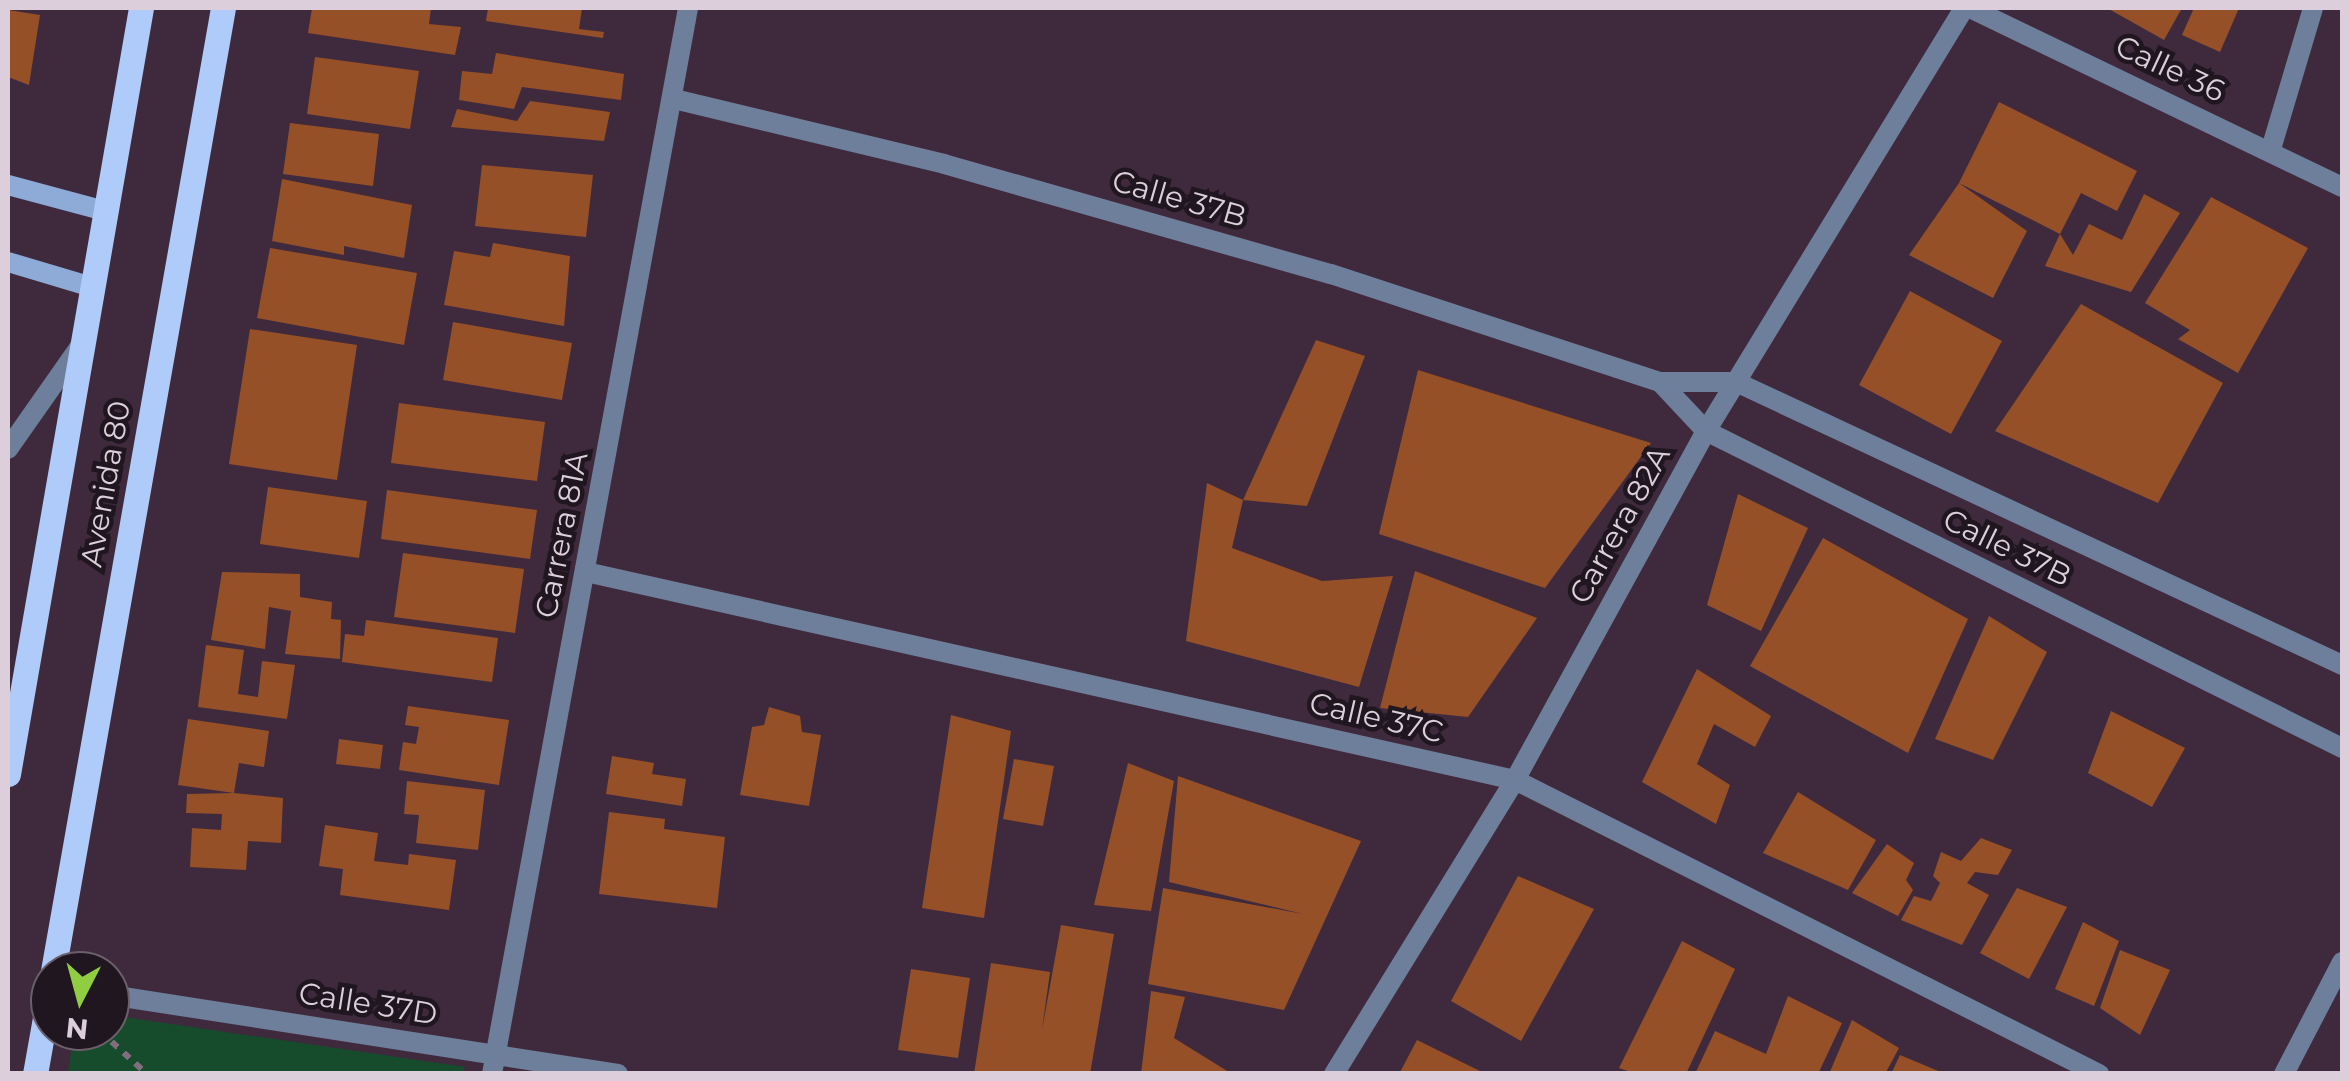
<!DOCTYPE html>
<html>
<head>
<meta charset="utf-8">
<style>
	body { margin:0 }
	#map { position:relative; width:2350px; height:1081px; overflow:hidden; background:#3f2a3d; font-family:Montserrat,sans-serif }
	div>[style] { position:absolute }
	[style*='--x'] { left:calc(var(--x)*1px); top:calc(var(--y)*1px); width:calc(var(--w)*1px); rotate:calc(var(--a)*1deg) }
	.green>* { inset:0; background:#164c2c }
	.building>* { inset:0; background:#955028 }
	.path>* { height:6px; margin-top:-3px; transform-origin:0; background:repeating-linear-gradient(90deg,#806e7e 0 8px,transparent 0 16px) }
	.lane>* { height:20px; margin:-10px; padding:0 10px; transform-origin:10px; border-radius:10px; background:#6e7f9b }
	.street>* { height:20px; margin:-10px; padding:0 10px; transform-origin:10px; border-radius:10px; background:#6e7f9b }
	.secondary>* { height:20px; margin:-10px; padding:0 10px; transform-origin:10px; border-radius:10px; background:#8eaad7 }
	.primary>* { height:25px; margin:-12.5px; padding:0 12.5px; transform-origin:12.5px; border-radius:12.5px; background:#afcbfa }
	span { translate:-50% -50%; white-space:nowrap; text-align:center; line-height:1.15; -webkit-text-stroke:9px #20161f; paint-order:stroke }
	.street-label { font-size:30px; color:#dcceda }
	.frame { position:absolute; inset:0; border:10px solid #dcceda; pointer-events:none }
	.north { position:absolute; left:30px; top:951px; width:100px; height:100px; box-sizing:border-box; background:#20161f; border:2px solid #6b606a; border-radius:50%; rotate:186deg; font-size:28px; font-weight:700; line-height:40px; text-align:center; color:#dcceda }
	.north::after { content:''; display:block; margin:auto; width:35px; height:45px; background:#91cd40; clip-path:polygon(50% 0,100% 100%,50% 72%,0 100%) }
</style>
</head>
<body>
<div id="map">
	<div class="green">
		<i style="clip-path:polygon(110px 1015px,465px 1067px,463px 1074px,68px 1073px,74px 1031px,110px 1031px)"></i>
	</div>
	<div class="building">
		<i style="clip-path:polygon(312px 8px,431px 8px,429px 24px,461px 27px,455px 55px,308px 33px)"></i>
		<i style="clip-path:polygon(488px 8px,582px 8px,579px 29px,604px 32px,603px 38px,486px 21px)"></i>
		<i style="clip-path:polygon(2107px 8px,2182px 8px,2164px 40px)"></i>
		<i style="clip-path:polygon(2194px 8px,2239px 8px,2220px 52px,2182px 35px)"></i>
		<i style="clip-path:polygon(8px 10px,40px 15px,29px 85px,8px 77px)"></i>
		<i style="clip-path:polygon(496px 53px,624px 74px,621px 100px,522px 87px,514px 109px,459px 100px,462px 71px,492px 74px)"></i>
		<i style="clip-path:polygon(315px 57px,419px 71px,410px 129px,307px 114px)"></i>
		<i style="clip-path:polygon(530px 101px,610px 112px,604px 141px,451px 127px,457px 109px,517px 121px)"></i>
		<i style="clip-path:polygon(1999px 102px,2137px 171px,2117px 211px,2081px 193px,2060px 234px,1959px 183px,2027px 231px,1993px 298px,1909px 255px,1959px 183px)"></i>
		<i style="clip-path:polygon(290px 123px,379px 134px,373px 186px,283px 174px)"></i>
		<i style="clip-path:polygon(482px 165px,593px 175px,586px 237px,475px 226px)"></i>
		<i style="clip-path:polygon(282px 179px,412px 205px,404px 258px,344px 246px,344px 255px,272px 241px)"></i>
		<i style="clip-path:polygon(2144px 194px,2180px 213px,2131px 292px,2045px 266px,2060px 234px,2073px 255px,2089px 224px,2122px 240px)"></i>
		<i style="clip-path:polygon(2211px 197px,2308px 248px,2238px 373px,2178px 339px,2190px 330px,2145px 303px)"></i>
		<i style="clip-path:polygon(493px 243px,570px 256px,564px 326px,444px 305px,454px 251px,490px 257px)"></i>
		<i style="clip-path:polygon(270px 248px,417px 273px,404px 345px,257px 318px)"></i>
		<i style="clip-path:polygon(1910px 291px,2002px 341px,1951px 434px,1859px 385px)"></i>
		<i style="clip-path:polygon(2081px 304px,2223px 383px,2158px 503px,1995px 431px)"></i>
		<i style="clip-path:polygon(453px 322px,572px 343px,562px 400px,443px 380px)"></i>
		<i style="clip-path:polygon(250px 329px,357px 345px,337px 480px,229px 464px)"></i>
		<i style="clip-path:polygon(1316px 340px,1365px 356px,1307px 506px,1243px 500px)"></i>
		<i style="clip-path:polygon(1418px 370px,1651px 443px,1545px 588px,1379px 534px)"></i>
		<i style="clip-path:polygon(399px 403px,545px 422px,537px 481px,391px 463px)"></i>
		<i style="clip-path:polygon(1207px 483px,1243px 500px,1232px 548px,1322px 581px,1393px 576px,1359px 687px,1186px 641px)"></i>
		<i style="clip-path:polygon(268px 487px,367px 501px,359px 558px,260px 544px)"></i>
		<i style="clip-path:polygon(387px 490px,537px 510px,530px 559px,381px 539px)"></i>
		<i style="clip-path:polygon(1738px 494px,1808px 528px,1761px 631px,1707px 605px)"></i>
		<i style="clip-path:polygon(1823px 538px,1968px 619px,1908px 753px,1750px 666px)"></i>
		<i style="clip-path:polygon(403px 553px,524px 569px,515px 633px,394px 617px)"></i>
		<i style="clip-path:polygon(1415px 571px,1537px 618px,1468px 717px,1380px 708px)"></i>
		<i style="clip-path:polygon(222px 572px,300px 574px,300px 597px,332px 602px,331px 619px,341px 620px,340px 659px,285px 654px,291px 611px,269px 607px,265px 649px,211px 640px)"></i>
		<i style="clip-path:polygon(1989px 616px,2047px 652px,1993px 760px,1935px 739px)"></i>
		<i style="clip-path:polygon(366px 620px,498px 638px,492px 682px,342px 662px,345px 634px,364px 636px)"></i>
		<i style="clip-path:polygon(206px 645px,244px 650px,238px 694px,258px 697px,262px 661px,295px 665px,287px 719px,198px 707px)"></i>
		<i style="clip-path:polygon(1697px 669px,1771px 716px,1755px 747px,1714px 724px,1697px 764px,1730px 785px,1716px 824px,1642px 782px)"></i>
		<i style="clip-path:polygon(408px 706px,509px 720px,499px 785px,399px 770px,403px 742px,416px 744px,419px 727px,405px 725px)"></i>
		<i style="clip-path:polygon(769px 707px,800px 716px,802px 732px,821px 735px,809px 806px,740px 795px,752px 727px,764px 725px)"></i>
		<i style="clip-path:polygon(2111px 711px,2185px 748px,2152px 807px,2088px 773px)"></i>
		<i style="clip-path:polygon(951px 715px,1011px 731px,984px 918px,922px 908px)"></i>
		<i style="clip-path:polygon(188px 719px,269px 731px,264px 767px,239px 763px,234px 793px,178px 785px)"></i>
		<i style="clip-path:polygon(339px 739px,383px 745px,380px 769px,336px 764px)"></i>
		<i style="clip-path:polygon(612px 756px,654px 763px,652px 774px,686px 779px,682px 806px,606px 794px)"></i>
		<i style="clip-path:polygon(1014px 759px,1054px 766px,1043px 826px,1003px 819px)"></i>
		<i style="clip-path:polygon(1128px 763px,1174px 781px,1151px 911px,1094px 905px)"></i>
		<i style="clip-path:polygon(1178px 776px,1361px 841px,1284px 1010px,1148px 984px,1163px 888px,1303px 914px,1169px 882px)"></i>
		<i style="clip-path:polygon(407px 781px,485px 790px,478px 850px,416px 843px,419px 815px,404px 814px)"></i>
		<i style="clip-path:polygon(1798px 792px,1876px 840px,1848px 890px,1763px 853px)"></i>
		<i style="clip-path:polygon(234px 793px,283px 798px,281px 843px,248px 841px,246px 870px,190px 867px,192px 828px,221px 830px,222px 814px,186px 813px,187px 794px)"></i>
		<i style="clip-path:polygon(609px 812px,665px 819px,664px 829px,725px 837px,717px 908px,599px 894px)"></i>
		<i style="clip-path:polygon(325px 825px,378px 833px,374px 861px,408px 865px,409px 854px,456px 860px,449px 910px,340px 895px,343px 869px,319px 866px)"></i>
		<i style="clip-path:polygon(1981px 838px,2012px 850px,1998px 875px,1975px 872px,1967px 883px,1989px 895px,1962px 945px,1901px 920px,1914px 896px,1931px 901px,1940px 883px,1933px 876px,1941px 852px,1961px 861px)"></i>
		<i style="clip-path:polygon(1887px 844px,1914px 863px,1906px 880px,1913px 890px,1898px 916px,1852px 893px)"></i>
		<i style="clip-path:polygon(1518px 876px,1594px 909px,1521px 1041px,1451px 1001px)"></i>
		<i style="clip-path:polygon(2017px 888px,2067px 907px,2029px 979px,1980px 953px)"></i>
		<i style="clip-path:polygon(2083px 922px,2119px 941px,2094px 1006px,2055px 989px)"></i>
		<i style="clip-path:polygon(1061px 925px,1114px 934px,1090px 1074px,974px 1074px,991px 963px,1050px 972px,1042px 1030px)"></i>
		<i style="clip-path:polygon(1682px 941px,1735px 969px,1686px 1074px,1636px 1074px,1619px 1068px)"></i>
		<i style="clip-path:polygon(2120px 950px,2170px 970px,2140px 1035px,2100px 1008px)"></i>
		<i style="clip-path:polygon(911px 969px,970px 978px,958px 1058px,898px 1050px)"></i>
		<i style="clip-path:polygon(1151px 991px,1185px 997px,1174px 1038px,1232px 1074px,1141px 1074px)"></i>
		<i style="clip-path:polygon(1788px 996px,1842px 1023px,1818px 1074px,1695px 1074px,1715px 1031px,1766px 1054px)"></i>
		<i style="clip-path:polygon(1852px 1020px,1899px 1048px,1885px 1074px,1829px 1074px)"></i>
		<i style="clip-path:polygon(1417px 1040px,1486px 1074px,1399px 1074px)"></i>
		<i style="clip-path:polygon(1900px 1055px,1943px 1073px,1943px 1074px,1891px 1074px)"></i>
	</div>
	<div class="path">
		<i style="--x:100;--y:1031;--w:64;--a:42.5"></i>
	</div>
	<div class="lane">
		<i style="--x:8;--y:449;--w:127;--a:-54.9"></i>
	</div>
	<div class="street">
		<i style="--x:1970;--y:8;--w:413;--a:25.7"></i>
		<i style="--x:674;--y:99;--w:278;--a:13.5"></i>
		<i style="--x:944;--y:164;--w:402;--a:15.9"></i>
		<i style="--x:1331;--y:274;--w:346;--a:18.2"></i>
		<i style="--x:1660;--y:382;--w:76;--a:0"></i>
		<i style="--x:1736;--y:382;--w:669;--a:25.03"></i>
		<i style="--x:2271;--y:149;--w:147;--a:-73.4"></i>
		<i style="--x:1660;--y:382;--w:67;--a:46.8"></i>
		<i style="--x:1706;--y:431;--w:711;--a:26.49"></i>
		<i style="--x:586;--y:572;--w:952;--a:12.62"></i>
		<i style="--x:1515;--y:780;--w:654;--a:26.72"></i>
		<i style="--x:110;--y:995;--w:514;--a:8.84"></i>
		<i style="--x:492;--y:1074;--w:1084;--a:-79.58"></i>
		<i style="--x:1334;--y:1074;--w:345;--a:-58.4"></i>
		<i style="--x:1515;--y:780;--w:398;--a:-61.3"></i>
		<i style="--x:1706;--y:431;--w:495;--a:-58.6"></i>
		<i style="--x:2284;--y:1074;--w:126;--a:-62.6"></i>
	</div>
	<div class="secondary">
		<i style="--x:8;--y:185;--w:100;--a:15"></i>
		<i style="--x:8;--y:262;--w:88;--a:16.6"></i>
	</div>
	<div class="primary">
		<i style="--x:8;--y:774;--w:777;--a:-80.15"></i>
		<i style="--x:53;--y:971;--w:978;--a:-79.99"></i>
		<i style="--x:35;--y:1074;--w:85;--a:-79.9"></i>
	</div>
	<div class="street-label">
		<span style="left:2170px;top:69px;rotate:25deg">Calle 36</span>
		<span style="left:1179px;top:199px;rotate:16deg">Calle 37B</span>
		<span style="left:106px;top:484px;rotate:-80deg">Avenida 80</span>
		<span style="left:1620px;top:525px;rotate:-61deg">Carrera 82A</span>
		<span style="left:562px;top:535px;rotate:-79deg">Carrera 81A</span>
		<span style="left:2007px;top:548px;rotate:26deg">Calle 37B</span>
		<span style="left:1376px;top:718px;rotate:13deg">Calle 37C</span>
		<span style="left:368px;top:1004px;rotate:9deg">Calle 37D</span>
	</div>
	<div class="frame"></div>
	<div class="north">N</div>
</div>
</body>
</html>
